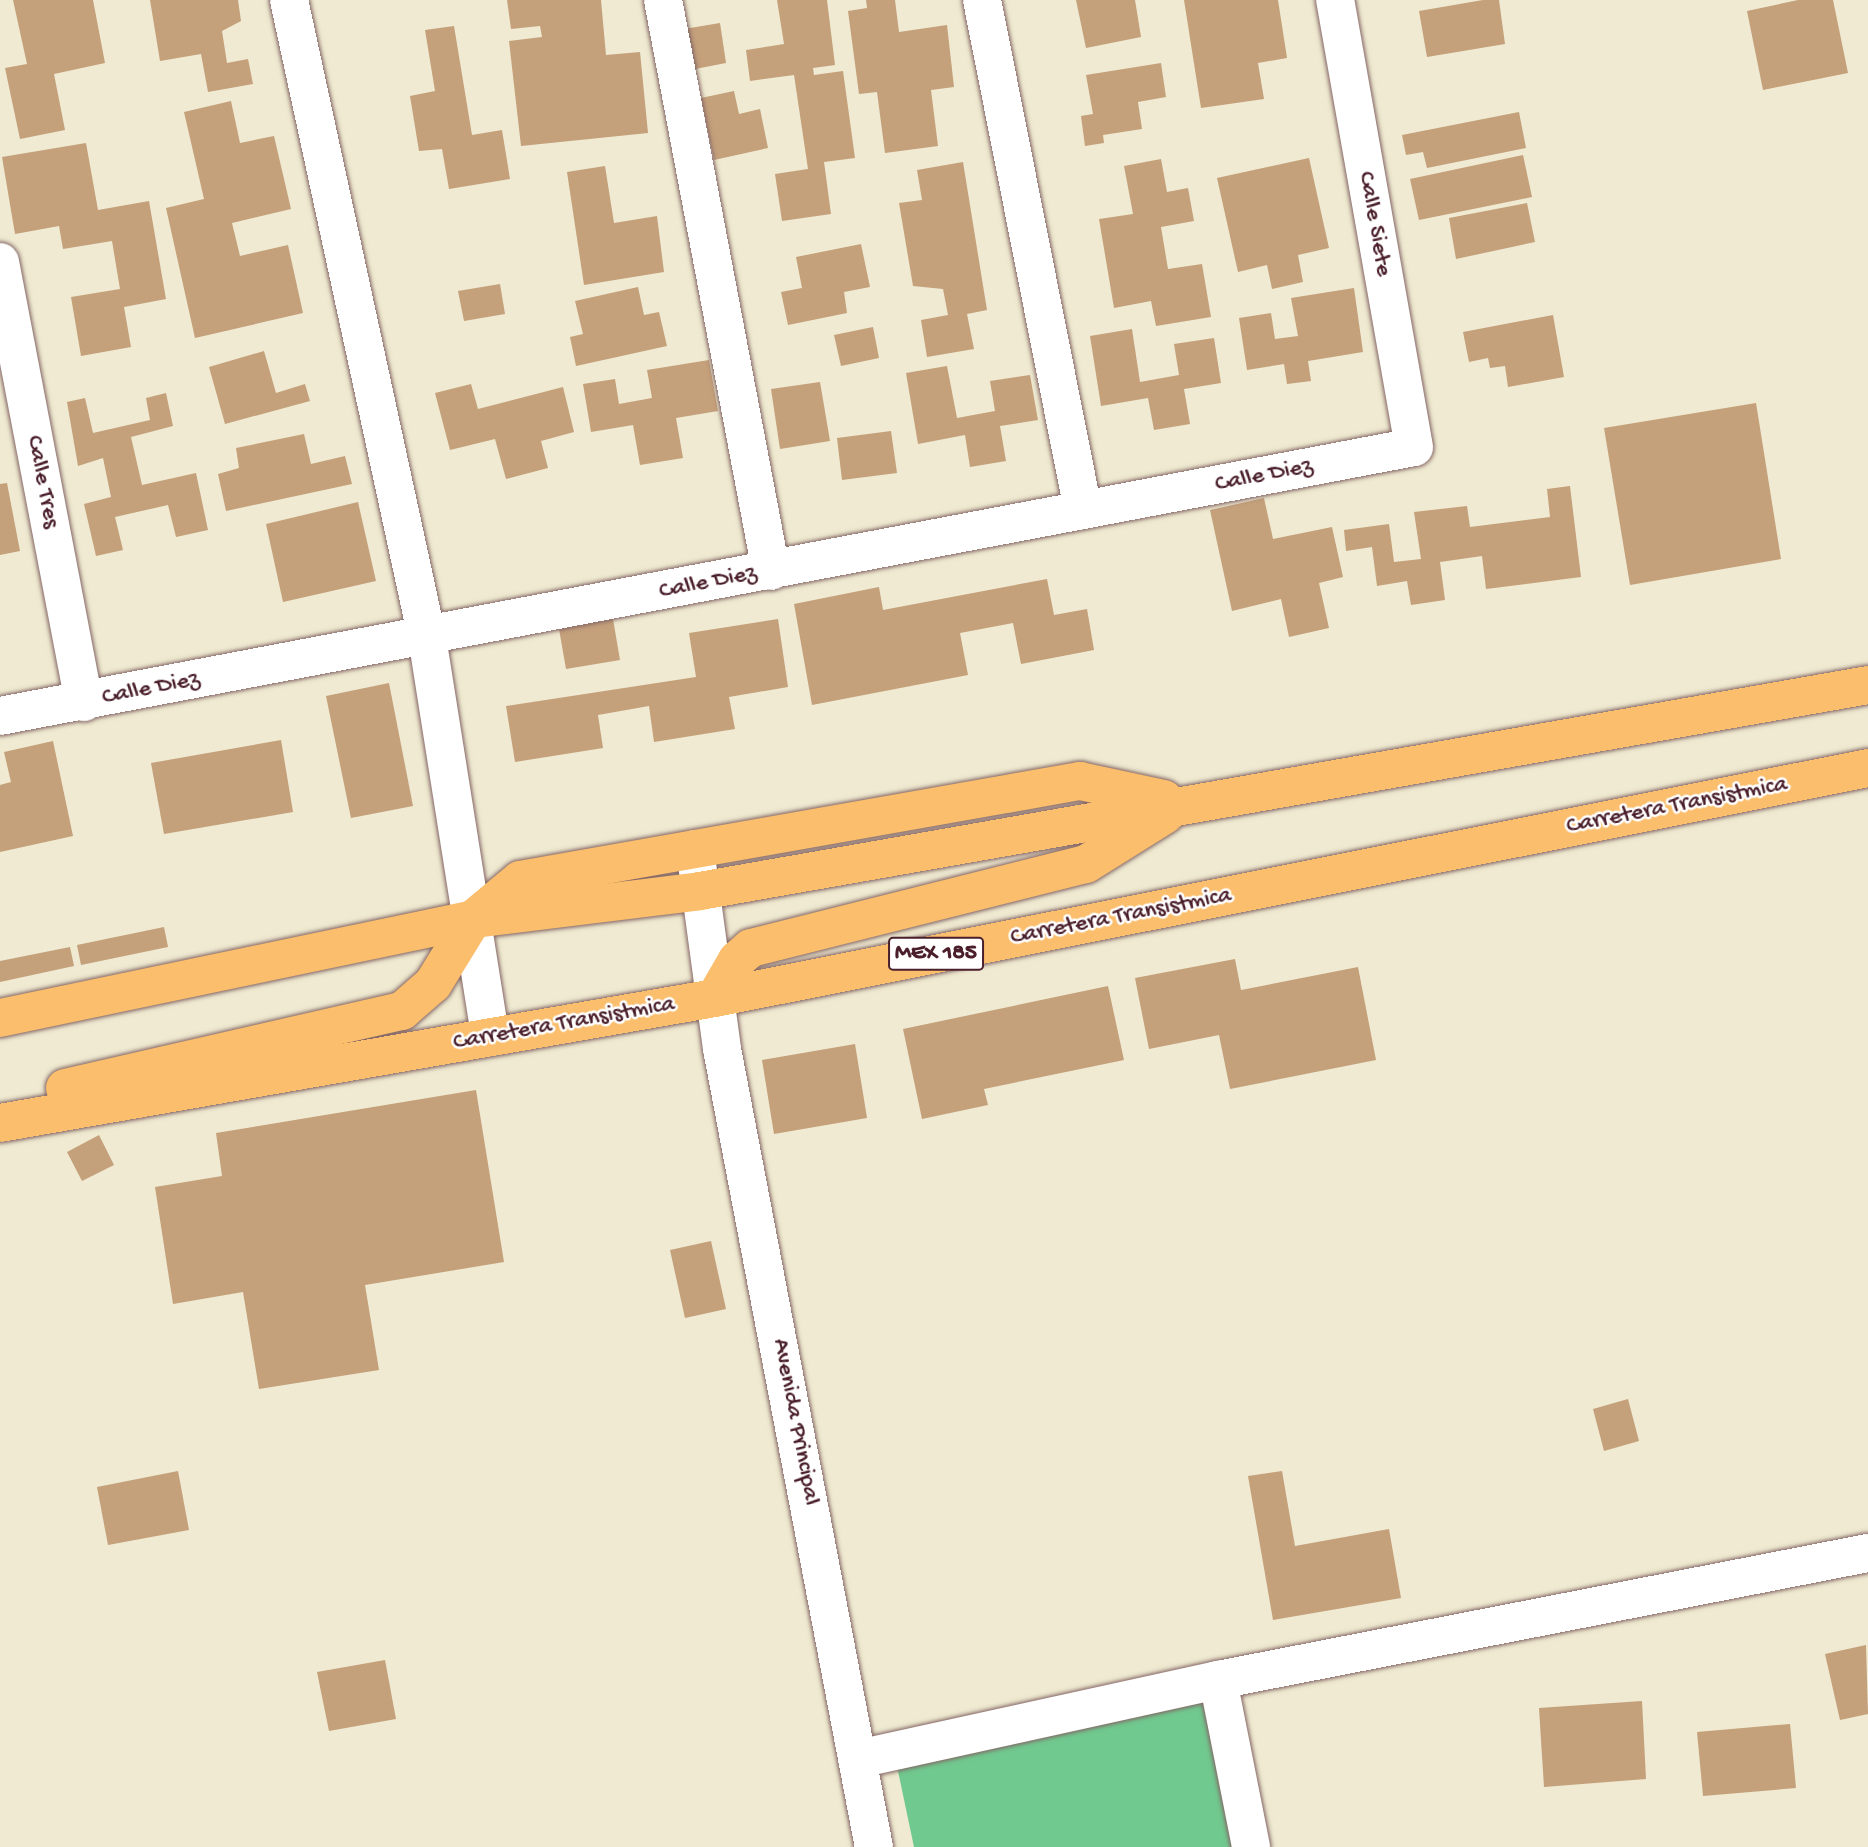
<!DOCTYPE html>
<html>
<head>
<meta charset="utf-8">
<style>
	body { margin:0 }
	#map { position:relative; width:1868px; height:1847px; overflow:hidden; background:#efead1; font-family:"Gochi Hand",sans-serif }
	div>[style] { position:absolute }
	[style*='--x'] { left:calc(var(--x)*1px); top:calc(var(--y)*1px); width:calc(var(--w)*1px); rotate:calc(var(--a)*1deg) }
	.green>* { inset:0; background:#70c98f }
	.building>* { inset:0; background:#c4a07b }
	.roads { filter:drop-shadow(0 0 2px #846665) drop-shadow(0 0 2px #846665) }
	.minor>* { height:38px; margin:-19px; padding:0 19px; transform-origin:19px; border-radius:19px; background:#fff }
	.major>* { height:38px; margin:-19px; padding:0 19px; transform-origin:19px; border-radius:19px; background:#fabe6d }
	span { translate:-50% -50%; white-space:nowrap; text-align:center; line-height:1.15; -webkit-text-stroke:5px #fff; paint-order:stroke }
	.shield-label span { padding:2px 5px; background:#fff; border:2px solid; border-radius:5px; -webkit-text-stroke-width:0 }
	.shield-label { font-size:23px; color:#4a1f2b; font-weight:700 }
	.street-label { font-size:24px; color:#4a1f2b }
</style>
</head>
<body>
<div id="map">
	<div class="green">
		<i style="clip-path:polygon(1210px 1687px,1243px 1847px,914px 1847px,894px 1752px)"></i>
	</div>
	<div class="building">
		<i style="clip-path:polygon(13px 0,93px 0,105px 63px,54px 74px,65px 130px,20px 139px,5px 68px,27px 64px)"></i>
		<i style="clip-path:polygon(150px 0,238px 0,241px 21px,222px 31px,227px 63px,248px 59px,253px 84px,208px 92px,201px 54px,160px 61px)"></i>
		<i style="clip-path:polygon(507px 0,601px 0,606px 55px,640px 52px,648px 133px,521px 146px,509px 41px,542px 37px,540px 26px,511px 29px)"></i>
		<i style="clip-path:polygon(777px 0,827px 0,835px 65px,813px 68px,814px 75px,843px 71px,855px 158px,824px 162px,831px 214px,782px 221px,775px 174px,808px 169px,794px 75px,750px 81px,746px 50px,784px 44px)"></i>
		<i style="clip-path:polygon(866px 0,895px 0,899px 32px,947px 25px,954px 87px,931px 90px,938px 146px,885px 153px,877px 92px,859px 94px,848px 11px,867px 8px)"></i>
		<i style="clip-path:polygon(1076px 0,1135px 0,1141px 37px,1086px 48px)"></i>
		<i style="clip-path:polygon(1184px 0,1278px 0,1287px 58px,1258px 63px,1264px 99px,1201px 108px)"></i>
		<i style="clip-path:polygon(1483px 0,1499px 0,1505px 44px,1427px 57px,1419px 11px)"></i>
		<i style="clip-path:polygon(1798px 0,1833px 0,1848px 73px,1763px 90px,1747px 11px)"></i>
		<i style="clip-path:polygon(720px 23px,726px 63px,685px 71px,678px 30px)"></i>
		<i style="clip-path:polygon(454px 26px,472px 135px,502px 130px,510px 179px,449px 189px,442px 149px,419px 151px,410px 96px,435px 91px,425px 30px)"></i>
		<i style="clip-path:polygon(1161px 63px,1166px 97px,1138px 102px,1142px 129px,1103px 135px,1104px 143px,1085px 146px,1081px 116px,1093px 114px,1086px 75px)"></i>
		<i style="clip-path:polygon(734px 91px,739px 114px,760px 109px,768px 148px,714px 160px,701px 98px)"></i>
		<i style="clip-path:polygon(231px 101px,240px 143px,274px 136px,291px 209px,232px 223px,240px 256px,288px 245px,303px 313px,195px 338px,166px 208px,204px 199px,184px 112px)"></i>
		<i style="clip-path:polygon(1519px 112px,1526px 148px,1427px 168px,1423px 152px,1406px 155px,1402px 135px)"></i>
		<i style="clip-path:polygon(86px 143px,98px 210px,149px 201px,166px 299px,124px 307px,131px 347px,81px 356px,71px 297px,120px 289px,112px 241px,63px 249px,59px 226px,15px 234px,2px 157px)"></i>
		<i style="clip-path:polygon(1523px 155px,1532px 197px,1419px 220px,1410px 179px)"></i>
		<i style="clip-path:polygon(1309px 158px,1329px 248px,1298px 255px,1303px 282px,1272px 289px,1267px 265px,1238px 272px,1217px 178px)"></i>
		<i style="clip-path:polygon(1161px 159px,1167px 192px,1188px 188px,1194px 221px,1161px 227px,1168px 269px,1202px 264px,1211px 317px,1156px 326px,1151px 301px,1114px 308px,1099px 219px,1133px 214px,1124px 166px)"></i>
		<i style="clip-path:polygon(963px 162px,987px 310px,967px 314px,974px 349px,927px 357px,921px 320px,948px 315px,943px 289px,913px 286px,899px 203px,922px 200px,917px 170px)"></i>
		<i style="clip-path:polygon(605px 166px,614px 223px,657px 216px,664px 272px,584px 285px,567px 172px)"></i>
		<i style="clip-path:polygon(1527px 203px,1535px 242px,1456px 259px,1449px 218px)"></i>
		<i style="clip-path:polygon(861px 244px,870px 287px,844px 292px,847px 313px,788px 325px,781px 292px,802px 288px,796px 257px)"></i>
		<i style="clip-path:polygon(500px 284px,505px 314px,464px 321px,458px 291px)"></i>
		<i style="clip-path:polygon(638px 287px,644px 315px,659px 312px,667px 346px,576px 366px,570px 337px,583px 334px,575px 301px)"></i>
		<i style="clip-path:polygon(1354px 288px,1363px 352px,1308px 361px,1311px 381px,1287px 384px,1284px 364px,1247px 370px,1239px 318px,1271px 313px,1275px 339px,1298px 336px,1291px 298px)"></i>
		<i style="clip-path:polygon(1553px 315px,1564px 377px,1508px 387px,1505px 366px,1490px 368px,1488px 358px,1469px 362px,1463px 332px)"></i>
		<i style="clip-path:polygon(873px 327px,879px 358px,841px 366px,834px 335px)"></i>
		<i style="clip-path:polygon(1132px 329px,1140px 382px,1179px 375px,1174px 344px,1214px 338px,1221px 383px,1184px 389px,1190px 424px,1154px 430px,1148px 398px,1101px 406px,1090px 336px)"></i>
		<i style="clip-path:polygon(264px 351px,276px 393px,305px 384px,310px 401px,225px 424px,209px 367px)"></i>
		<i style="clip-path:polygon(709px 360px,718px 411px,676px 418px,683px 458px,640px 465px,633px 425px,591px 432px,583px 384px,615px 379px,619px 404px,652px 398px,647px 370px)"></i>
		<i style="clip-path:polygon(947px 366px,957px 418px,995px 411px,990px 381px,1030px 375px,1038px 420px,1000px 426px,1006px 461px,970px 467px,965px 435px,918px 444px,906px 373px)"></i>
		<i style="clip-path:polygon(820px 382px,830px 441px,780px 449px,771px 389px)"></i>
		<i style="clip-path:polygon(471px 384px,478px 409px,563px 387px,574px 432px,541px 441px,548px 468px,506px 479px,495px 439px,450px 450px,435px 393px)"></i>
		<i style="clip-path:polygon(166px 393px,173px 426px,131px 437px,142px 485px,196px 473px,208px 530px,176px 537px,168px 505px,115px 517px,123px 550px,96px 556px,84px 504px,111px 497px,103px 458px,78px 466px,67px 402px,85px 398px,93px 433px,150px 420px,146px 398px)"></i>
		<i style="clip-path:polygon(1756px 403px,1781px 559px,1630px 585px,1604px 428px)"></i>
		<i style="clip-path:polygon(891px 431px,897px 473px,842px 480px,837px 438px)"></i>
		<i style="clip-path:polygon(304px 434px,311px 464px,345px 456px,352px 484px,226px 511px,218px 474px,239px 468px,236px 448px)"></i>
		<i style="clip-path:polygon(7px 483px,20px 551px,0 555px,0 484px)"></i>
		<i style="clip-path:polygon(1570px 486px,1581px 577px,1486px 589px,1482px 556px,1440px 562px,1445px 600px,1411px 605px,1407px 581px,1377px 586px,1372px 547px,1346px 551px,1344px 530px,1389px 524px,1394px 562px,1421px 559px,1414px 512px,1467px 506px,1470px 527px,1550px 517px,1547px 489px)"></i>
		<i style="clip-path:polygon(1264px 498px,1273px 539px,1332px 527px,1343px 577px,1319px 583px,1329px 628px,1289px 637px,1281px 599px,1232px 611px,1210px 510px)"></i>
		<i style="clip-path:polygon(358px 502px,376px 581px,283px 602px,266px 524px)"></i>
		<i style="clip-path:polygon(1047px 579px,1054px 615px,1087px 609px,1094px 650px,1021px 664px,1013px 623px,960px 633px,968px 675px,812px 705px,794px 604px,879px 587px,883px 610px)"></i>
		<i style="clip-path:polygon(613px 619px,620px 660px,566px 669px,559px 629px)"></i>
		<i style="clip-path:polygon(778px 619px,788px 687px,729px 697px,735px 729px,654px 742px,649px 706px,598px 715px,603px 748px,515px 762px,506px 706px,696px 677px,689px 633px)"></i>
		<i style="clip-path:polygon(389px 683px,413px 806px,351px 818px,326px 696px)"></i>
		<i style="clip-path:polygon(281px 740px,293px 812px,164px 834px,151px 763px)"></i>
		<i style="clip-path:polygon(53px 741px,73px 836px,0 852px,0 785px,11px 782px,4px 752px)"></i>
		<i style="clip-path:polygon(164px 927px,168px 947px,81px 965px,77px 945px)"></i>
		<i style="clip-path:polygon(70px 947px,74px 966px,0 982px,0 961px)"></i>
		<i style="clip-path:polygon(1235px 959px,1241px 990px,1358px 967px,1376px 1060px,1230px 1089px,1219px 1035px,1149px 1049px,1135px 978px)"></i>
		<i style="clip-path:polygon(1108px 986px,1124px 1060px,984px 1089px,988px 1105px,922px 1119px,903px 1029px)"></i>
		<i style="clip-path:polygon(855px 1044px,867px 1118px,774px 1134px,762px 1060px)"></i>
		<i style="clip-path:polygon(476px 1090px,504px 1262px,365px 1285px,379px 1370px,259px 1389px,243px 1292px,173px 1304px,155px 1187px,222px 1176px,216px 1133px)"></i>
		<i style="clip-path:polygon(99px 1135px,114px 1165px,82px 1181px,67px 1152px)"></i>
		<i style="clip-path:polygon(711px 1241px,726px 1309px,685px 1318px,670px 1250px)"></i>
		<i style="clip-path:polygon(1628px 1399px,1639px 1441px,1604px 1451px,1593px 1409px)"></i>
		<i style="clip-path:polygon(178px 1471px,189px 1530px,108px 1545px,97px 1487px)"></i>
		<i style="clip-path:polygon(1282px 1471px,1295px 1546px,1389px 1529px,1401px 1598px,1273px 1620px,1248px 1476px)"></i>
		<i style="clip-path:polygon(1866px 1645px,1868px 1714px,1840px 1720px,1825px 1654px)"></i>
		<i style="clip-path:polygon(385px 1660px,396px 1719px,329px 1731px,317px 1672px)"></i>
		<i style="clip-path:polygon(1642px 1701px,1646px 1779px,1544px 1787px,1539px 1708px)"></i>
		<i style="clip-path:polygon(1790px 1724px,1796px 1788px,1703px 1796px,1697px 1732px)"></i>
	</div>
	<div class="roads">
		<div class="minor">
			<i style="--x:289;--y:0;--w:652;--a:77.78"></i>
			<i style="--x:427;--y:637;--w:405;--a:81"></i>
			<i style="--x:663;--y:0;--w:581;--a:79.29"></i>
			<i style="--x:982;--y:0;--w:520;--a:78.8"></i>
			<i style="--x:0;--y:262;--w:448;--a:79.2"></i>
			<i style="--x:0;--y:716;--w:1439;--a:-10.77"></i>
			<i style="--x:1414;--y:447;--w:454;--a:-100"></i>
			<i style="--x:695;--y:849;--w:202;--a:82.3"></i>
			<i style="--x:722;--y:1049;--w:812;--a:79.22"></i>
			<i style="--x:1218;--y:1680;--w:170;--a:78.8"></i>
			<i style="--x:858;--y:1759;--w:369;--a:-12.4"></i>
			<i style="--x:1218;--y:1680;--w:662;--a:-11.06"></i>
		</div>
		<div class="major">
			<i style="--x:715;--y:998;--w:44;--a:-59.9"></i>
			<i style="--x:737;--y:960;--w:18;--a:-41"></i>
			<i style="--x:751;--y:948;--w:345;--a:-14.1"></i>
			<i style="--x:1086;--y:864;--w:94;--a:-32"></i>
			<i style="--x:0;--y:1018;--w:483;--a:-11.8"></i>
			<i style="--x:473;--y:919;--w:229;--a:-7"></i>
			<i style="--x:700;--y:891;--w:1186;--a:-10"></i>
			<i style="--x:65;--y:1088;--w:346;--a:-12.9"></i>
			<i style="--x:402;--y:1011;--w:41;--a:-41.1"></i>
			<i style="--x:433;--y:984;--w:76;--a:-58.4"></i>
			<i style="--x:473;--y:919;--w:61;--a:-39.7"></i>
			<i style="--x:520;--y:880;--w:569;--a:-10.03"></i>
			<i style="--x:1080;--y:781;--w:86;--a:12.1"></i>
			<i style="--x:0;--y:1123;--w:726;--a:-9.92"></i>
			<i style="--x:715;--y:998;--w:1176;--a:-11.28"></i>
		</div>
	</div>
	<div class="shield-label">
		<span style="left:936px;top:954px">MEX 185</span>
	</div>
	<div class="street-label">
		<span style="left:1374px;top:224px;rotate:80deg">Calle Siete</span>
		<span style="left:1264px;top:476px;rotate:-11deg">Calle Diez</span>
		<span style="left:42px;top:482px;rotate:79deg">Calle Tres</span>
		<span style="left:708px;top:583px;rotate:-11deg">Calle Diez</span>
		<span style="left:151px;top:689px;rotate:-11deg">Calle Diez</span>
		<span style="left:1677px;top:806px;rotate:-11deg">Carretera Transistmica</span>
		<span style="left:1121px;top:917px;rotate:-11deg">Carretera Transistmica</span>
		<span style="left:564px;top:1024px;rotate:-10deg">Carretera Transistmica</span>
		<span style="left:795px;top:1422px;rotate:79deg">Avenida Principal</span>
	</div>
</div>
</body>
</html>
